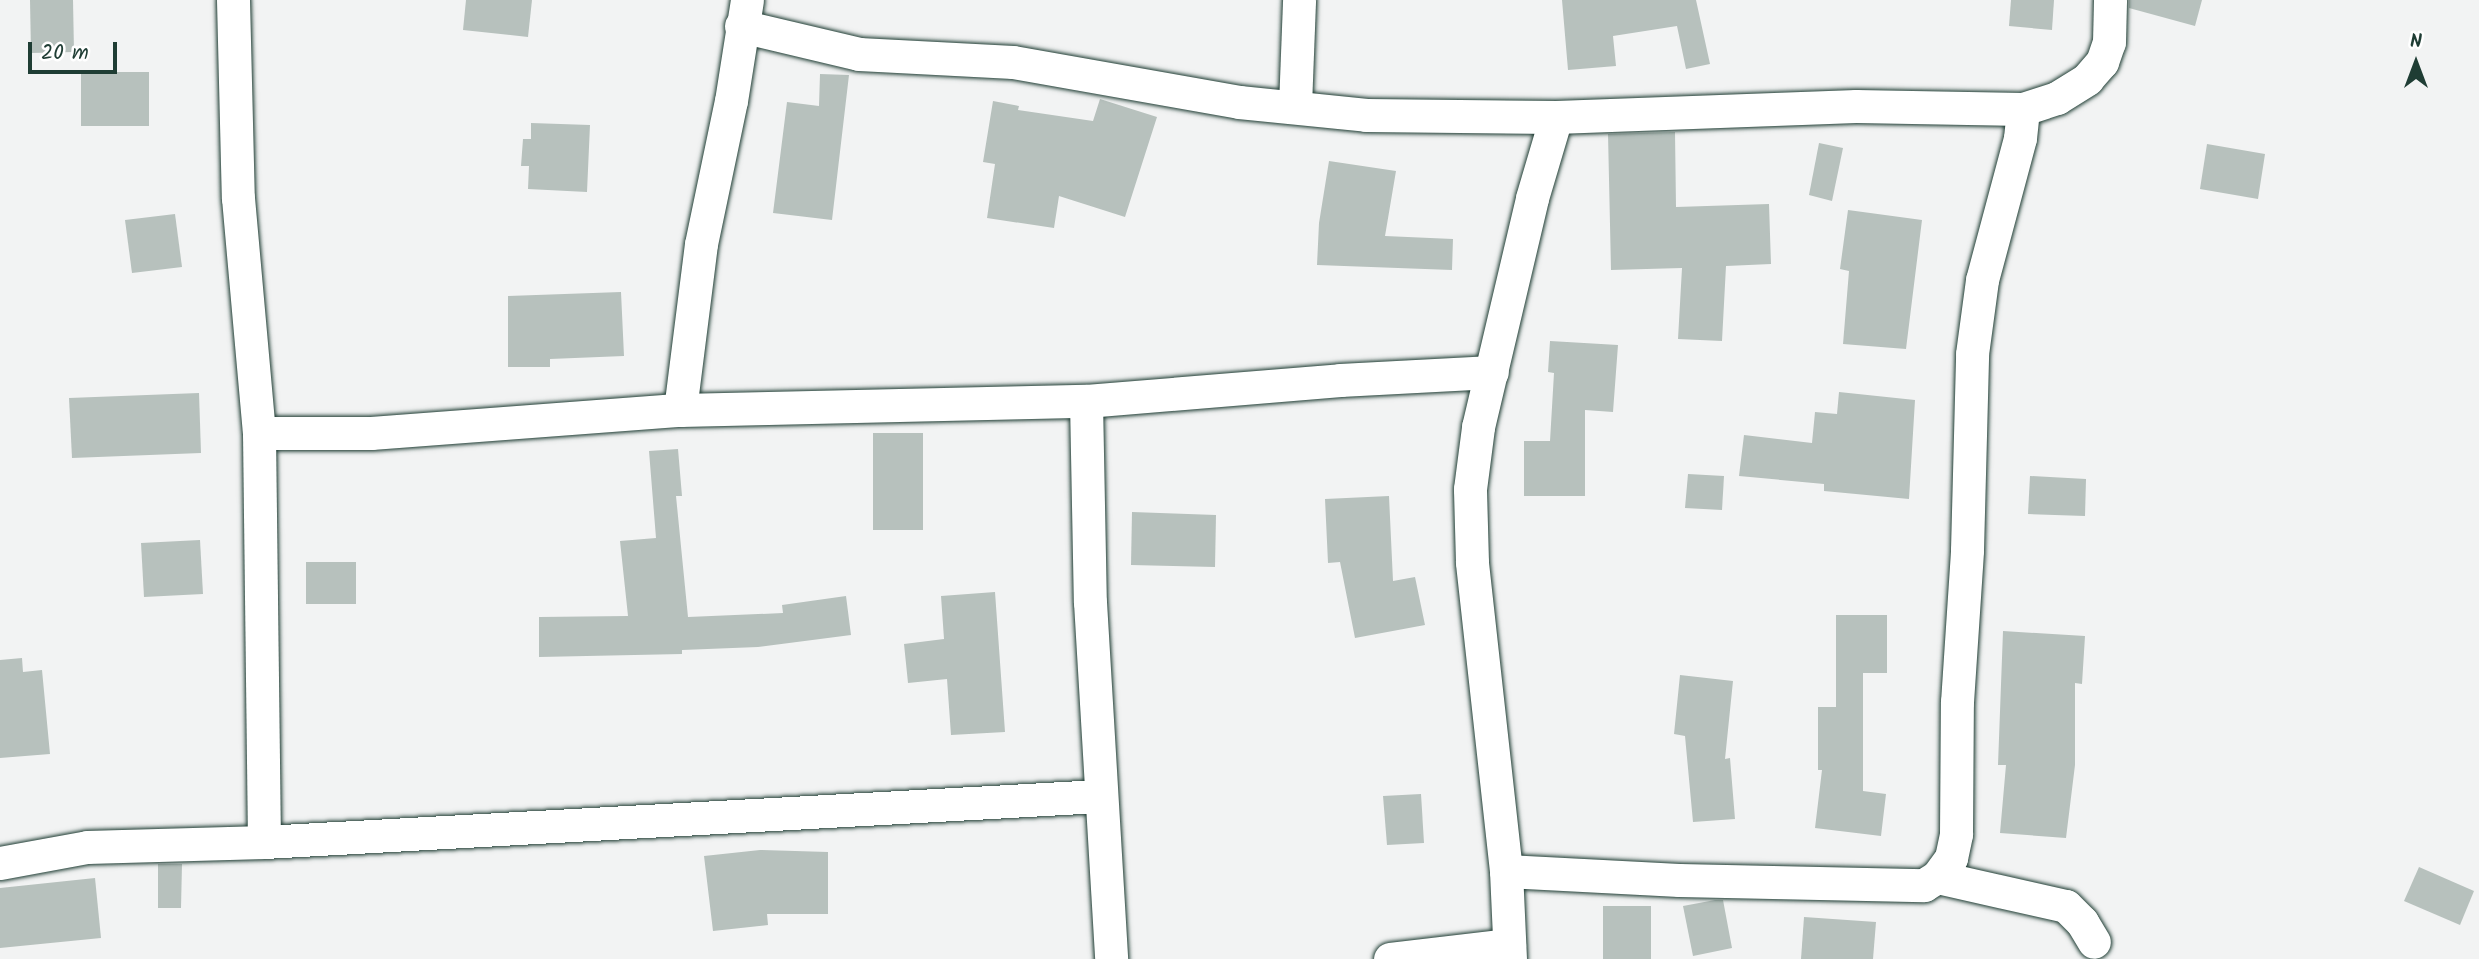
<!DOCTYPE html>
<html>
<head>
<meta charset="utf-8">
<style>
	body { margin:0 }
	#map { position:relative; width:2479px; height:959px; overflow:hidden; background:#f2f3f3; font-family:Kalam,sans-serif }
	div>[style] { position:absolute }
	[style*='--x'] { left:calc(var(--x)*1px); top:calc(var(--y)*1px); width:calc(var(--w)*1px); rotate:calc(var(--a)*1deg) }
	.building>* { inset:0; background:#b7c1bd }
	.roads { filter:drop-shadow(0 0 2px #1f3d34) drop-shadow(0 0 2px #1f3d34) }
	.street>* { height:33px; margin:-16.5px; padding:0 16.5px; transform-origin:16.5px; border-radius:16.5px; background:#fff }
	span { translate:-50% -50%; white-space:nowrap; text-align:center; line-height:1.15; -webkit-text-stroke:6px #fff; paint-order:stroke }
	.north { position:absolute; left:2381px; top:28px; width:70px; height:70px; -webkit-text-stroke:5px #fff; paint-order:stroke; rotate:0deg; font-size:19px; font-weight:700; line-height:28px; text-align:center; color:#1f3d34 }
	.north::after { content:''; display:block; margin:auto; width:24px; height:32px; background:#1f3d34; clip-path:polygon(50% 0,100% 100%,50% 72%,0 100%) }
	.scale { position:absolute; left:28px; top:42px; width:89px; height:32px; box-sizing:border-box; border:4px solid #1f3d34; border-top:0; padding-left:9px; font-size:21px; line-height:24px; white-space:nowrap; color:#1f3d34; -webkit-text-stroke:5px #fff; paint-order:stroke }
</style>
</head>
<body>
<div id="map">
	<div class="building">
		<i style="clip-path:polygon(30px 0,73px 0,74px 52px,31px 53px)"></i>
		<i style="clip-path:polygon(466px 0,532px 0,528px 37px,463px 30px)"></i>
		<i style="clip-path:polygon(1562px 0,1696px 0,1710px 64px,1686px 69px,1677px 26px,1613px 36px,1616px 66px,1568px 70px)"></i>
		<i style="clip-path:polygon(2011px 0,2054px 0,2052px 30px,2009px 26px)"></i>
		<i style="clip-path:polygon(2129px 0,2202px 0,2195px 26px,2129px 8px)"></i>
		<i style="clip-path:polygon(81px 72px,149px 72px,149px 126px,81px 126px)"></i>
		<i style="clip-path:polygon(820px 74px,849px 75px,832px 220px,773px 213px,787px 102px,819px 106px)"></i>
		<i style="clip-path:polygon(1100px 99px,1157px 117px,1125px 217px,1059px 196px,1054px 228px,987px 218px,995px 164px,983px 162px,993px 101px,1019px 106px,1018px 110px,1093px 121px)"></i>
		<i style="clip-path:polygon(531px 123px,590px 125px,587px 192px,528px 189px,529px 166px,521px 166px,523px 139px,531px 139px)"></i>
		<i style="clip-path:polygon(1675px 132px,1676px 207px,1769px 204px,1771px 264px,1726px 266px,1722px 341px,1678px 339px,1682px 268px,1611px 270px,1608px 134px)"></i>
		<i style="clip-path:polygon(1819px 143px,1843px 148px,1832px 201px,1809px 195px)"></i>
		<i style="clip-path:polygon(2207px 144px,2265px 154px,2258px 199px,2200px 189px)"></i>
		<i style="clip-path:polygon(1329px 161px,1396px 171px,1385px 236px,1453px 239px,1452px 270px,1317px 265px,1319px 223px)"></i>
		<i style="clip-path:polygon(1848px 210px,1922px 220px,1906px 349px,1843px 344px,1849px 271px,1840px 269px)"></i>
		<i style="clip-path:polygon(175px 214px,182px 267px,132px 273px,125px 220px)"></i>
		<i style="clip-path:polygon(621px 292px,624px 356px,550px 359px,550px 367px,508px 367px,508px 296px)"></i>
		<i style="clip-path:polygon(1550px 341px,1618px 345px,1613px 412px,1585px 410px,1585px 496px,1524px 496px,1524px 441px,1550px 441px,1554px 373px,1548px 372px)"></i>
		<i style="clip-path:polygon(1839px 392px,1915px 400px,1909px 499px,1824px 491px,1824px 484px,1739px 476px,1744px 435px,1812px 443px,1815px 412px,1837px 414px)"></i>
		<i style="clip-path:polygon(199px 393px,201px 453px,72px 458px,69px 398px)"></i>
		<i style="clip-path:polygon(873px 433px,923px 433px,923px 530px,873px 530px)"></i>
		<i style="clip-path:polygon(678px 449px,682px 496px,676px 496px,688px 617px,783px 613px,782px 605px,846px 596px,851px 635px,758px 647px,682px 650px,682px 654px,539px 657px,539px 617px,628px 616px,620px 541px,656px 538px,649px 451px)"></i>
		<i style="clip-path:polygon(1688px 474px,1724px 476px,1722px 510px,1685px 508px)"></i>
		<i style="clip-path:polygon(2030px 476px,2086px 479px,2085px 516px,2028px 514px)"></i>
		<i style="clip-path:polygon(1389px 496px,1393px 581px,1415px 577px,1425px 625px,1355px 638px,1340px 562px,1328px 563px,1325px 499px)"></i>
		<i style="clip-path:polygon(1132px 512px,1216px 515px,1215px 567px,1131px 565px)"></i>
		<i style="clip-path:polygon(200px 540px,203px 594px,144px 597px,141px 543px)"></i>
		<i style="clip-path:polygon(306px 562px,356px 562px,356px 604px,306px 604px)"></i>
		<i style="clip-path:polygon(995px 592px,1005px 732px,951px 735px,947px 679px,908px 683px,904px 644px,944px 639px,941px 596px)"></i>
		<i style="clip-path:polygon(1836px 615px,1887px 615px,1887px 673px,1863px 673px,1863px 791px,1886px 794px,1881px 836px,1815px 828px,1822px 770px,1818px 770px,1818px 707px,1836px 707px)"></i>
		<i style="clip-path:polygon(2003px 631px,2085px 636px,2082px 684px,2075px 683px,2075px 765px,2066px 838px,2000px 833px,2006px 765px,1998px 765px)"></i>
		<i style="clip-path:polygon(22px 658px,23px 672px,42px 670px,50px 754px,0 758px,0 660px)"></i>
		<i style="clip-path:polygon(1680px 675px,1733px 681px,1725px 759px,1730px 758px,1735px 819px,1693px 822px,1685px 736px,1674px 734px)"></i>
		<i style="clip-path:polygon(1421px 794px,1424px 843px,1387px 845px,1383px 796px)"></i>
		<i style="clip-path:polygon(760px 850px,828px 852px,828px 914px,767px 914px,768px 925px,713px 931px,704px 856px)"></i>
		<i style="clip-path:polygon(158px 864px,182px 864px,181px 908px,158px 908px)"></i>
		<i style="clip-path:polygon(2419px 867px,2474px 891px,2460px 925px,2404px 901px)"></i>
		<i style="clip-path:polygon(95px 878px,101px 938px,0 948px,0 888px)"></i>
		<i style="clip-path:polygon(1715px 900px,1723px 900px,1732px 948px,1693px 956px,1683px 906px)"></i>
		<i style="clip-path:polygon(1603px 906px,1651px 906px,1651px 959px,1603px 959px)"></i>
		<i style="clip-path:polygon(1804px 917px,1876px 922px,1873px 959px,1801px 959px)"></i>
	</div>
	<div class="roads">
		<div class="street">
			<i style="--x:233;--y:0;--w:198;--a:88.6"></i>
			<i style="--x:238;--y:198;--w:236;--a:84.9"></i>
			<i style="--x:259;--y:433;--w:409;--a:89.3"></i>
			<i style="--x:741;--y:26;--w:121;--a:13.3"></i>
			<i style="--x:859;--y:54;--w:154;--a:3"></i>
			<i style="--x:1013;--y:62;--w:230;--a:10"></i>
			<i style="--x:1239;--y:102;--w:128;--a:5.8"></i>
			<i style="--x:1366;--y:115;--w:190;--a:0.6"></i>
			<i style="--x:1556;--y:117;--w:300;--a:-2.1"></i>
			<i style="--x:1856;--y:106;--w:167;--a:1"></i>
			<i style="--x:2023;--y:109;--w:36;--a:-18"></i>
			<i style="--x:2057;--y:98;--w:36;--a:-32"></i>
			<i style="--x:2087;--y:79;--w:23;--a:-49"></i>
			<i style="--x:2102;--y:62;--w:21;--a:-71"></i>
			<i style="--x:2109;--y:42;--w:42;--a:-88.6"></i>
			<i style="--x:1295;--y:106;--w:106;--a:-87.8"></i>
			<i style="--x:1086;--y:401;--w:201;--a:88.9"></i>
			<i style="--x:1090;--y:602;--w:358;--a:86.6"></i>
			<i style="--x:680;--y:410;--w:167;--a:-82.8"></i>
			<i style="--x:701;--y:244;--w:146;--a:-78.2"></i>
			<i style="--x:731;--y:101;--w:102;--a:-81"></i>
			<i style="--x:259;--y:433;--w:112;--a:0"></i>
			<i style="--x:371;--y:433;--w:310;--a:-4.3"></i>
			<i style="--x:680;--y:410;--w:406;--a:-1.3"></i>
			<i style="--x:1086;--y:401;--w:255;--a:-4.7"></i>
			<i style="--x:1340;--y:380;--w:152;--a:-3"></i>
			<i style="--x:0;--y:863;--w:88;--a:-10.4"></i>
			<i style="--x:87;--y:847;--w:177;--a:-1.6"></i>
			<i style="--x:264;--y:842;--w:836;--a:-3.15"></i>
			<i style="--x:1506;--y:871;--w:173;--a:3"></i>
			<i style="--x:1679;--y:880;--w:245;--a:1.2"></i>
			<i style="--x:1924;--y:885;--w:15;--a:-32"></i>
			<i style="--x:1937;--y:877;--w:24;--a:-54"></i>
			<i style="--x:1951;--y:858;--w:25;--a:-78"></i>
			<i style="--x:1956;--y:834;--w:132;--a:-89.6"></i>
			<i style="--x:1957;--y:702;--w:152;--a:-86.2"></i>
			<i style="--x:1967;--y:550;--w:196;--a:-88.5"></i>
			<i style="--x:1972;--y:354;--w:75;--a:-82.3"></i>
			<i style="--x:1982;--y:280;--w:147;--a:-75"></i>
			<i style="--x:2020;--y:138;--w:29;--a:-84"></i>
			<i style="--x:1937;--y:877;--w:132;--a:12.7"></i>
			<i style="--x:2066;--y:906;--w:23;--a:45"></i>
			<i style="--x:2082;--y:922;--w:23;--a:59"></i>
			<i style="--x:1390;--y:959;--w:120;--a:-6.7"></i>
			<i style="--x:1510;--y:959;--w:88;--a:-92.6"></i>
			<i style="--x:1506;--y:871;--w:311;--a:-96.3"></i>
			<i style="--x:1472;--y:562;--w:73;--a:-91.6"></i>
			<i style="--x:1470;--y:489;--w:63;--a:-82.6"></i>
			<i style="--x:1478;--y:427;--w:235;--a:-76.7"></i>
			<i style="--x:1532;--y:198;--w:84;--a:-73.5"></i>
		</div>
	</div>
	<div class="north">N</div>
	<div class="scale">20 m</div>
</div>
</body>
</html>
